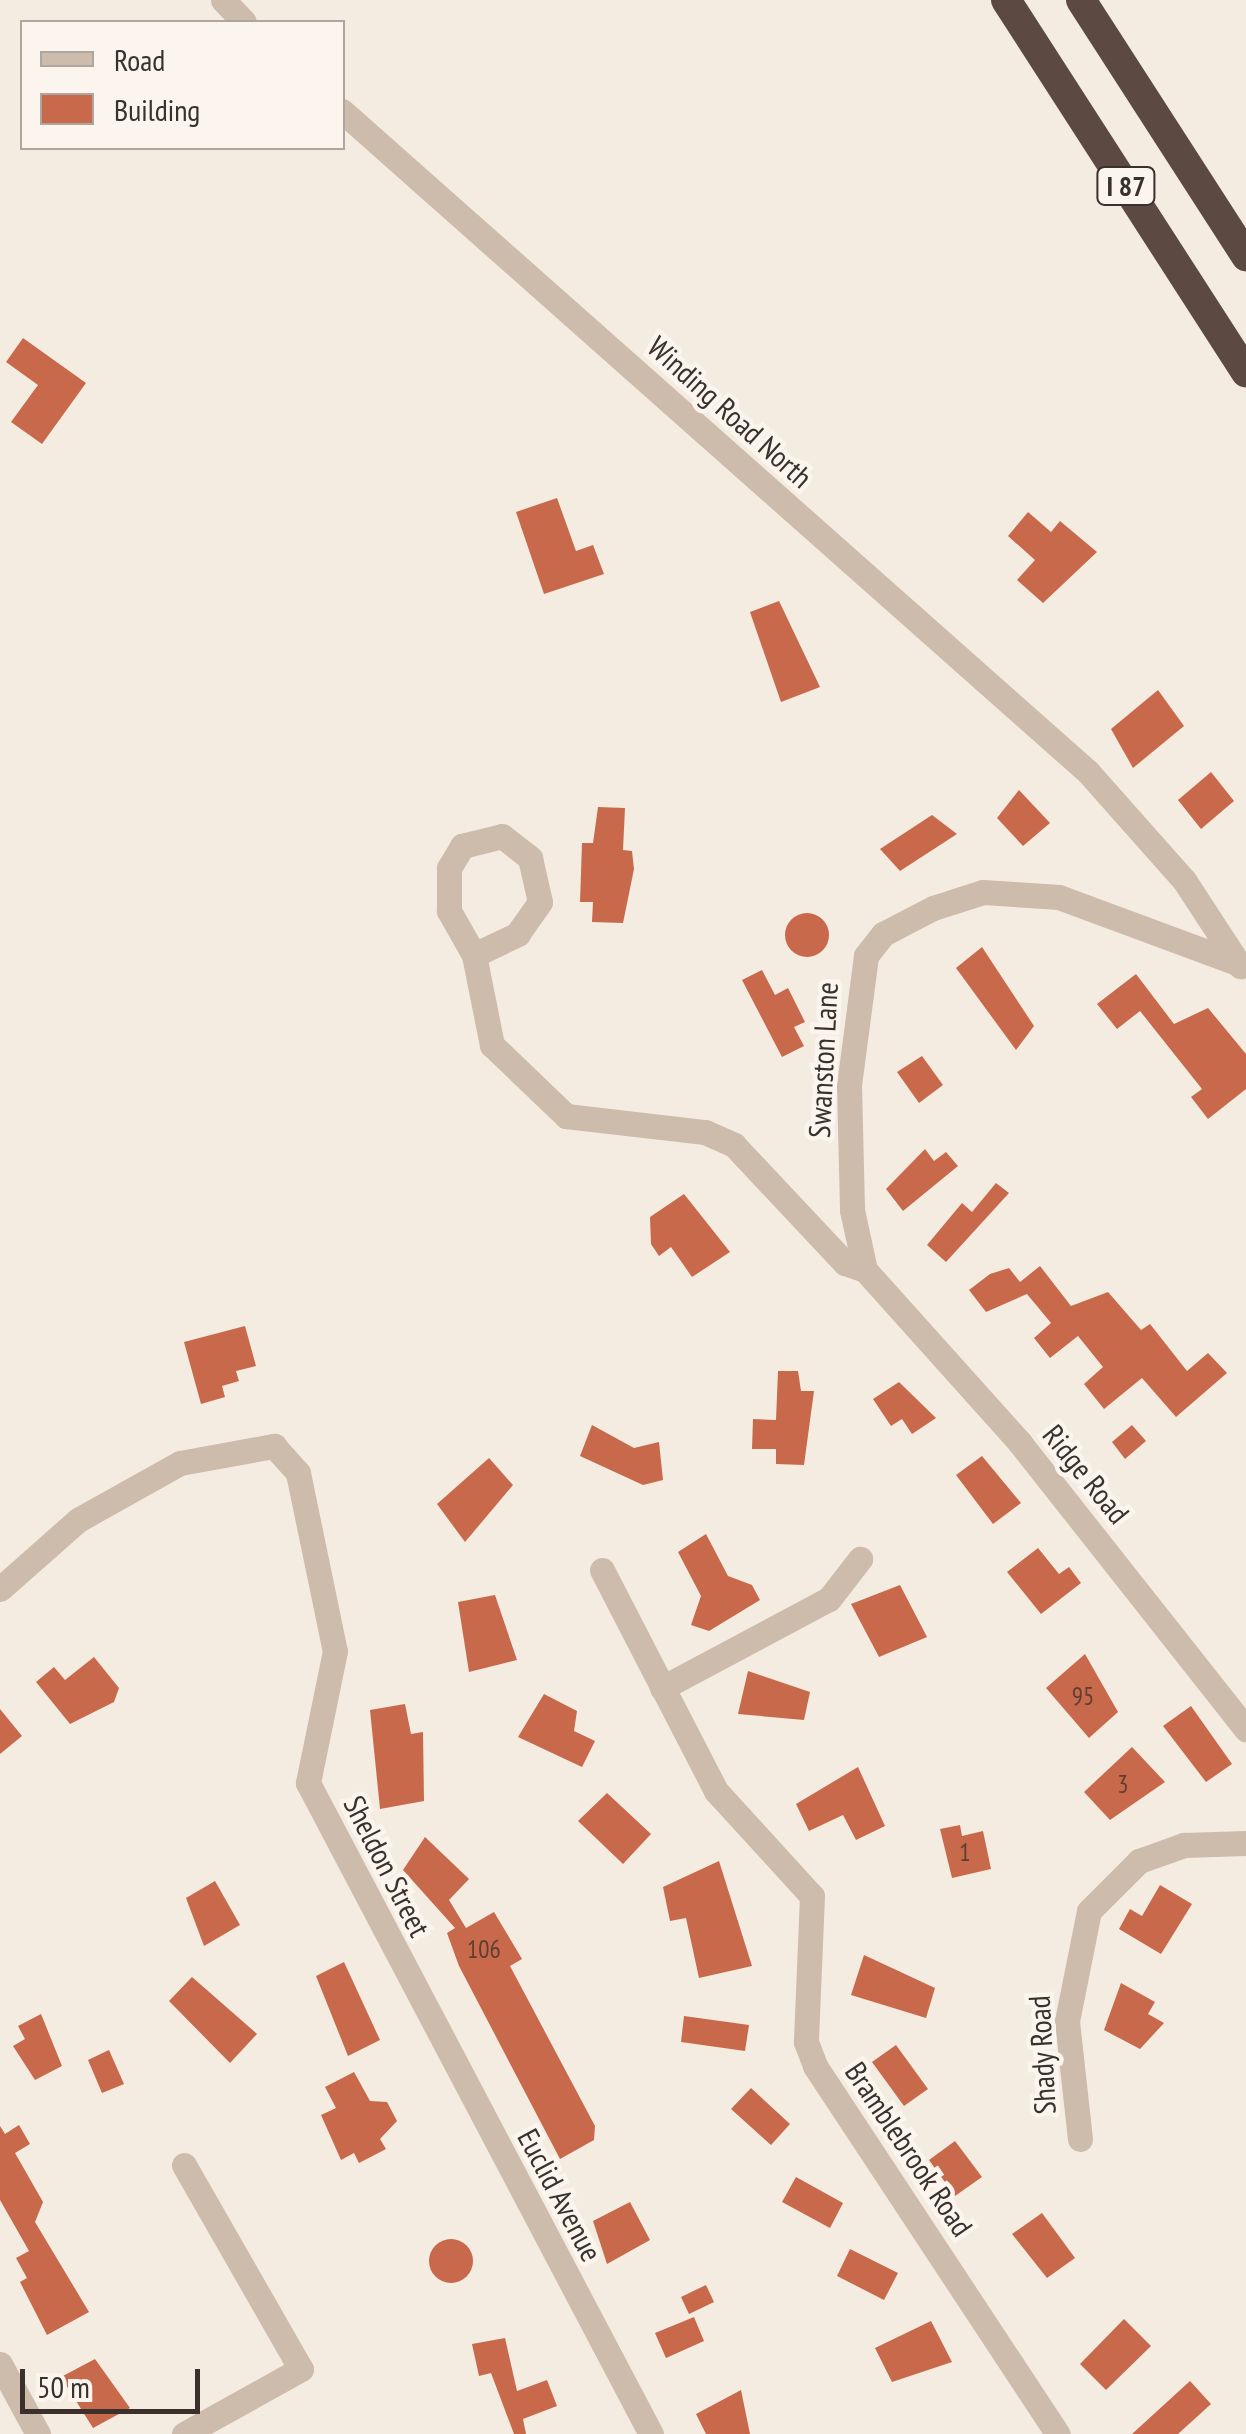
<!DOCTYPE html>
<html>
<head>
<meta charset="utf-8">
<style>
	body { margin:0 }
	#map { position:relative; width:1246px; height:2434px; overflow:hidden; background:#f4ebe1; font-family:"PT Sans Narrow",sans-serif }
	div>[style] { position:absolute }
	[style*='--x'] { left:calc(var(--x)*1px); top:calc(var(--y)*1px); width:calc(var(--w)*1px); rotate:calc(var(--a)*1deg) }
	.building>* { inset:0; background:#c8694b }
	.round { border-radius:50% }
	.minor>* { height:25px; margin:-12.5px; padding:0 12.5px; transform-origin:12.5px; border-radius:12.5px; background:#cdbbac }
	.highway>* { height:30px; margin:-15px; padding:0 15px; transform-origin:15px; border-radius:15px; background:#5c4a42 }
	span { translate:-50% -50%; white-space:nowrap; text-align:center; line-height:1.15; -webkit-text-stroke:9px #fbf5ee; paint-order:stroke }
	.number-label { font-size:25px; color:#5e3e33 }
	.number-label span { -webkit-text-stroke-width:0 }
	.shield-label span { padding:2px 8px; background:#fbf5ee; border:2px solid; border-radius:8px; -webkit-text-stroke-width:0 }
	.shield-label { font-size:28px; color:#3b302b; font-weight:700 }
	.street-label { font-size:30px; color:#3b302b }
	.legend { position:absolute; left:20px; top:20px; width:325px; height:130px; box-sizing:border-box; background:#fbf5ee; border:2px solid #aea6a0; margin:0; padding:12px 18px; list-style:none; font-size:30px; color:#3b302b }
	.legend li { display:flex; align-items:center; gap:20px; height:50px }
	.legend b { width:50px; border:2px solid #aea6a0 }
	.scale { position:absolute; left:20px; top:2369px; width:180px; height:45px; box-sizing:border-box; border:5px solid #3b302b; border-top:0; padding-left:12px; font-size:30px; line-height:35px; white-space:nowrap; color:#3b302b; -webkit-text-stroke:8px #fbf5ee; paint-order:stroke }
</style>
</head>
<body>
<div id="map">
	<div class="building">
		<i style="clip-path:polygon(23px 338px,86px 383px,42px 444px,11px 422px,38px 385px,6px 362px)"></i>
		<i style="clip-path:polygon(557px 498px,576px 551px,593px 545px,604px 574px,544px 594px,516px 512px)"></i>
		<i style="clip-path:polygon(1028px 512px,1051px 532px,1060px 521px,1097px 552px,1043px 603px,1017px 580px,1035px 560px,1008px 536px)"></i>
		<i style="clip-path:polygon(779px 601px,820px 687px,781px 702px,750px 612px)"></i>
		<i style="clip-path:polygon(1158px 690px,1184px 726px,1133px 768px,1111px 729px)"></i>
		<i style="clip-path:polygon(1211px 772px,1234px 801px,1201px 829px,1178px 800px)"></i>
		<i style="clip-path:polygon(1019px 790px,1050px 823px,1023px 846px,997px 818px)"></i>
		<i style="clip-path:polygon(598px 807px,625px 808px,623px 850px,632px 851px,634px 869px,623px 923px,592px 922px,593px 902px,580px 902px,582px 843px,593px 843px)"></i>
		<i style="clip-path:polygon(932px 815px,957px 834px,900px 871px,880px 849px)"></i>
		<i class="round" style="left:785px;top:913px;width:44px;height:44px"></i>
		<i style="clip-path:polygon(982px 947px,1034px 1026px,1016px 1050px,956px 968px)"></i>
		<i style="clip-path:polygon(762px 970px,775px 995px,788px 988px,805px 1022px,794px 1027px,804px 1046px,782px 1057px,742px 980px)"></i>
		<i style="clip-path:polygon(1136px 974px,1174px 1024px,1208px 1008px,1246px 1054px,1246px 1089px,1208px 1119px,1191px 1097px,1202px 1089px,1140px 1011px,1117px 1029px,1097px 1004px)"></i>
		<i style="clip-path:polygon(922px 1056px,943px 1085px,919px 1103px,897px 1072px)"></i>
		<i style="clip-path:polygon(925px 1149px,934px 1161px,946px 1152px,958px 1166px,903px 1211px,886px 1189px)"></i>
		<i style="clip-path:polygon(996px 1183px,1009px 1193px,946px 1262px,927px 1245px,962px 1203px,972px 1212px)"></i>
		<i style="clip-path:polygon(684px 1194px,730px 1252px,692px 1277px,671px 1247px,659px 1256px,651px 1244px,650px 1217px)"></i>
		<i style="clip-path:polygon(1040px 1266px,1071px 1306px,1108px 1292px,1141px 1330px,1150px 1324px,1187px 1371px,1208px 1353px,1227px 1373px,1176px 1417px,1142px 1378px,1104px 1409px,1084px 1384px,1103px 1367px,1078px 1336px,1050px 1358px,1034px 1338px,1051px 1323px,1027px 1294px,986px 1312px,969px 1290px,990px 1274px,1009px 1268px,1020px 1282px)"></i>
		<i style="clip-path:polygon(245px 1326px,256px 1366px,236px 1371px,239px 1381px,222px 1386px,225px 1397px,201px 1404px,184px 1342px)"></i>
		<i style="clip-path:polygon(778px 1371px,798px 1371px,801px 1391px,814px 1391px,804px 1465px,776px 1464px,776px 1449px,752px 1449px,753px 1419px,776px 1420px)"></i>
		<i style="clip-path:polygon(899px 1382px,936px 1418px,912px 1434px,902px 1419px,891px 1426px,873px 1399px)"></i>
		<i style="clip-path:polygon(592px 1425px,634px 1448px,659px 1442px,663px 1480px,643px 1485px,580px 1456px)"></i>
		<i style="clip-path:polygon(1132px 1425px,1146px 1441px,1125px 1459px,1112px 1442px)"></i>
		<i style="clip-path:polygon(982px 1456px,1021px 1503px,993px 1524px,956px 1475px)"></i>
		<i style="clip-path:polygon(489px 1458px,513px 1485px,465px 1542px,437px 1504px)"></i>
		<i style="clip-path:polygon(706px 1534px,728px 1576px,752px 1585px,760px 1600px,709px 1631px,691px 1625px,701px 1596px,678px 1552px)"></i>
		<i style="clip-path:polygon(1038px 1548px,1059px 1574px,1069px 1567px,1081px 1583px,1041px 1614px,1007px 1572px)"></i>
		<i style="clip-path:polygon(900px 1585px,927px 1637px,879px 1657px,851px 1604px)"></i>
		<i style="clip-path:polygon(495px 1595px,517px 1660px,469px 1672px,458px 1602px)"></i>
		<i style="clip-path:polygon(1085px 1654px,1118px 1712px,1089px 1738px,1046px 1688px)"></i>
		<i style="clip-path:polygon(94px 1657px,119px 1688px,114px 1702px,70px 1724px,36px 1682px,54px 1667px,65px 1680px)"></i>
		<i style="clip-path:polygon(748px 1671px,810px 1692px,804px 1720px,738px 1714px)"></i>
		<i style="clip-path:polygon(544px 1694px,577px 1711px,574px 1731px,595px 1741px,582px 1767px,518px 1737px)"></i>
		<i style="clip-path:polygon(405px 1704px,411px 1734px,423px 1732px,424px 1801px,380px 1809px,370px 1710px)"></i>
		<i style="clip-path:polygon(1191px 1706px,1232px 1764px,1206px 1782px,1163px 1726px)"></i>
		<i style="clip-path:polygon(0 1709px,22px 1736px,0 1754px)"></i>
		<i style="clip-path:polygon(1132px 1747px,1165px 1782px,1110px 1820px,1084px 1792px)"></i>
		<i style="clip-path:polygon(858px 1767px,885px 1826px,856px 1840px,843px 1815px,809px 1831px,796px 1804px)"></i>
		<i style="clip-path:polygon(607px 1793px,651px 1834px,623px 1864px,578px 1821px)"></i>
		<i style="clip-path:polygon(960px 1825px,962px 1836px,983px 1831px,991px 1869px,952px 1878px,940px 1829px)"></i>
		<i style="clip-path:polygon(425px 1837px,469px 1879px,449px 1900px,466px 1928px,494px 1912px,522px 1959px,510px 1966px,595px 2126px,594px 2140px,560px 2159px,459px 1966px,447px 1933px,455px 1928px,403px 1870px)"></i>
		<i style="clip-path:polygon(719px 1861px,752px 1966px,699px 1978px,686px 1918px,670px 1921px,663px 1887px)"></i>
		<i style="clip-path:polygon(215px 1881px,240px 1925px,204px 1946px,186px 1898px)"></i>
		<i style="clip-path:polygon(1160px 1885px,1192px 1904px,1161px 1954px,1119px 1929px,1130px 1909px,1142px 1916px)"></i>
		<i style="clip-path:polygon(864px 1955px,935px 1988px,926px 2018px,851px 1995px)"></i>
		<i style="clip-path:polygon(344px 1962px,380px 2040px,348px 2056px,316px 1976px)"></i>
		<i style="clip-path:polygon(192px 1977px,257px 2034px,230px 2063px,169px 2001px)"></i>
		<i style="clip-path:polygon(1121px 1983px,1155px 2002px,1148px 2014px,1164px 2023px,1140px 2049px,1104px 2030px)"></i>
		<i style="clip-path:polygon(41px 2014px,62px 2066px,35px 2080px,13px 2046px,25px 2039px,18px 2026px)"></i>
		<i style="clip-path:polygon(684px 2016px,749px 2025px,745px 2051px,681px 2042px)"></i>
		<i style="clip-path:polygon(896px 2045px,928px 2089px,904px 2106px,872px 2062px)"></i>
		<i style="clip-path:polygon(109px 2050px,124px 2084px,102px 2093px,88px 2060px)"></i>
		<i style="clip-path:polygon(354px 2072px,370px 2101px,387px 2102px,397px 2121px,380px 2139px,386px 2149px,359px 2163px,354px 2153px,341px 2160px,321px 2115px,336px 2108px,325px 2087px)"></i>
		<i style="clip-path:polygon(751px 2088px,790px 2124px,771px 2145px,731px 2109px)"></i>
		<i style="clip-path:polygon(19px 2125px,30px 2144px,15px 2153px,43px 2202px,35px 2222px,89px 2312px,47px 2335px,20px 2282px,27px 2278px,16px 2258px,29px 2251px,0 2200px,0 2126px,5px 2134px)"></i>
		<i style="clip-path:polygon(955px 2141px,982px 2177px,955px 2196px,929px 2160px)"></i>
		<i style="clip-path:polygon(796px 2177px,843px 2203px,830px 2228px,782px 2202px)"></i>
		<i style="clip-path:polygon(630px 2202px,650px 2240px,607px 2264px,593px 2221px)"></i>
		<i style="clip-path:polygon(1042px 2213px,1075px 2258px,1047px 2278px,1012px 2234px)"></i>
		<i class="round" style="left:429px;top:2239px;width:44px;height:44px"></i>
		<i style="clip-path:polygon(850px 2249px,898px 2273px,884px 2300px,837px 2276px)"></i>
		<i style="clip-path:polygon(706px 2285px,714px 2302px,689px 2314px,681px 2297px)"></i>
		<i style="clip-path:polygon(694px 2317px,704px 2341px,666px 2358px,655px 2333px)"></i>
		<i style="clip-path:polygon(1124px 2319px,1151px 2346px,1106px 2390px,1080px 2364px)"></i>
		<i style="clip-path:polygon(931px 2321px,952px 2362px,892px 2382px,875px 2348px)"></i>
		<i style="clip-path:polygon(505px 2338px,517px 2391px,547px 2380px,557px 2406px,523px 2419px,526px 2434px,514px 2434px,491px 2373px,479px 2376px,472px 2344px)"></i>
		<i style="clip-path:polygon(95px 2359px,130px 2408px,93px 2428px,61px 2377px)"></i>
		<i style="clip-path:polygon(1190px 2381px,1211px 2404px,1178px 2434px,1132px 2434px)"></i>
		<i style="clip-path:polygon(741px 2390px,750px 2434px,706px 2434px,696px 2414px)"></i>
	</div>
	<div class="minor">
		<i style="--x:223;--y:0;--w:30;--a:46"></i>
		<i style="--x:342;--y:111;--w:997;--a:41.54"></i>
		<i style="--x:1088;--y:772;--w:144;--a:48.4"></i>
		<i style="--x:1184;--y:880;--w:103;--a:56.9"></i>
		<i style="--x:474;--y:955;--w:51;--a:-119.6"></i>
		<i style="--x:449;--y:911;--w:43;--a:-90"></i>
		<i style="--x:449;--y:868;--w:26;--a:-59"></i>
		<i style="--x:462;--y:846;--w:41;--a:-14"></i>
		<i style="--x:502;--y:836;--w:36;--a:38"></i>
		<i style="--x:530;--y:858;--w:45;--a:77.2"></i>
		<i style="--x:540;--y:902;--w:39;--a:125"></i>
		<i style="--x:518;--y:934;--w:49;--a:154.5"></i>
		<i style="--x:474;--y:955;--w:92;--a:78.7"></i>
		<i style="--x:492;--y:1045;--w:103;--a:43.8"></i>
		<i style="--x:566;--y:1116;--w:140;--a:6.6"></i>
		<i style="--x:705;--y:1132;--w:32;--a:24"></i>
		<i style="--x:734;--y:1145;--w:162;--a:46.8"></i>
		<i style="--x:845;--y:1263;--w:21;--a:19"></i>
		<i style="--x:1237;--y:963;--w:190;--a:-159.7"></i>
		<i style="--x:1059;--y:897;--w:76;--a:-176.2"></i>
		<i style="--x:983;--y:892;--w:52;--a:162.3"></i>
		<i style="--x:933;--y:908;--w:56;--a:152.5"></i>
		<i style="--x:883;--y:934;--w:28;--a:128"></i>
		<i style="--x:866;--y:956;--w:130;--a:97.5"></i>
		<i style="--x:849;--y:1085;--w:125;--a:88.6"></i>
		<i style="--x:852;--y:1210;--w:61;--a:77.8"></i>
		<i style="--x:865;--y:1270;--w:232;--a:48.1"></i>
		<i style="--x:1020;--y:1443;--w:365;--a:51.7"></i>
		<i style="--x:602;--y:1570;--w:249;--a:62.7"></i>
		<i style="--x:716;--y:1791;--w:142;--a:47.6"></i>
		<i style="--x:812;--y:1896;--w:146;--a:92.4"></i>
		<i style="--x:806;--y:2042;--w:26;--a:69"></i>
		<i style="--x:815;--y:2066;--w:441;--a:56.6"></i>
		<i style="--x:0;--y:1589;--w:104;--a:-41.5"></i>
		<i style="--x:78;--y:1520;--w:117;--a:-29.2"></i>
		<i style="--x:180;--y:1463;--w:96;--a:-10.3"></i>
		<i style="--x:274;--y:1446;--w:36;--a:48"></i>
		<i style="--x:298;--y:1473;--w:182;--a:78.3"></i>
		<i style="--x:335;--y:1651;--w:135;--a:101.6"></i>
		<i style="--x:308;--y:1783;--w:736;--a:62.22"></i>
		<i style="--x:662;--y:1688;--w:189;--a:-28.1"></i>
		<i style="--x:829;--y:1599;--w:51;--a:-52.2"></i>
		<i style="--x:1080;--y:2139;--w:119;--a:-96.3"></i>
		<i style="--x:1067;--y:2021;--w:112;--a:-78.7"></i>
		<i style="--x:1089;--y:1911;--w:71;--a:-45"></i>
		<i style="--x:1139;--y:1861;--w:48;--a:-19.6"></i>
		<i style="--x:1184;--y:1845;--w:62;--a:-1.8"></i>
		<i style="--x:184;--y:2165;--w:235;--a:60.2"></i>
		<i style="--x:301;--y:2369;--w:134;--a:150.9"></i>
		<i style="--x:0;--y:2364;--w:80;--a:61.5"></i>
	</div>
	<div class="highway">
		<i style="--x:1006;--y:0;--w:443;--a:57.2"></i>
		<i style="--x:1081;--y:0;--w:305;--a:57.2"></i>
	</div>
	<div class="number-label">
		<span style="left:1083px;top:1696px">95</span>
		<span style="left:1123px;top:1784px">3</span>
		<span style="left:965px;top:1852px">1</span>
		<span style="left:484px;top:1949px">106</span>
	</div>
	<div class="shield-label">
		<span style="left:1126px;top:186px">I 87</span>
	</div>
	<div class="street-label">
		<span style="left:730px;top:412px;rotate:42deg">Winding Road North</span>
		<span style="left:823px;top:1060px;rotate:-87deg">Swanston Lane</span>
		<span style="left:1086px;top:1474px;rotate:51deg">Ridge Road</span>
		<span style="left:387px;top:1866px;rotate:63deg">Sheldon Street</span>
		<span style="left:1042px;top:2055px;rotate:-93deg">Shady Road</span>
		<span style="left:909px;top:2149px;rotate:56deg">Bramblebrook Road</span>
		<span style="left:560px;top:2195px;rotate:62deg">Euclid Avenue</span>
	</div>
	<ul class="legend">
	<li><b style="height:12px;background:#cdbbac"></b>Road</li>
	<li><b style="height:28px;background:#c8694b"></b>Building</li>
	</ul>
	<div class="scale">50 m</div>
</div>
</body>
</html>
